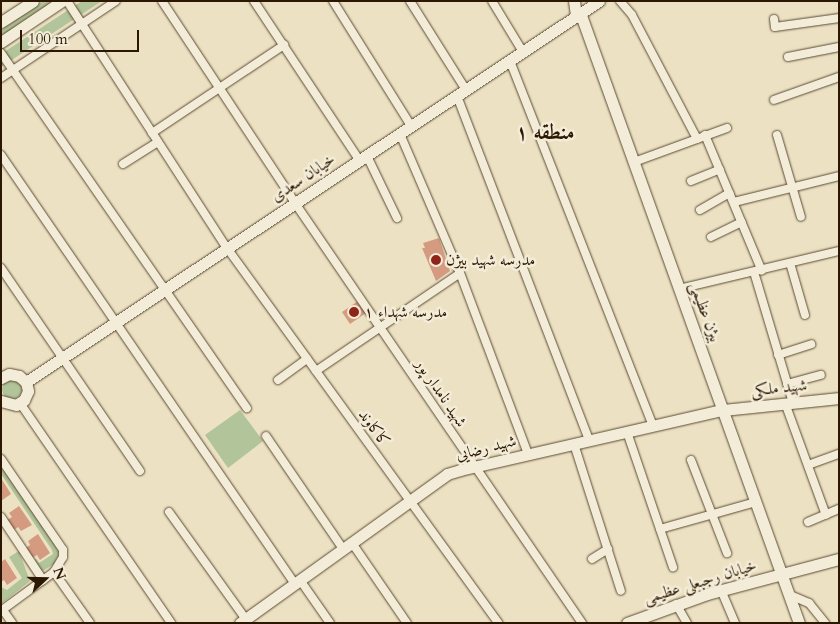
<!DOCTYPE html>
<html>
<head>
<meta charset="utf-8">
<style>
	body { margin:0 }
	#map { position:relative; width:840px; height:624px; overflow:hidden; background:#ece2c3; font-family:Cardo,Amiri,serif }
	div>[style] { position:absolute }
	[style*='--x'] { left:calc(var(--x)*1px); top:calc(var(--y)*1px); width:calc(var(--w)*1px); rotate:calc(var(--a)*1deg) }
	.green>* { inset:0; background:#b2c499 }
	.round { border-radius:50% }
	.building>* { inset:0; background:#d59b80 }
	.roads { filter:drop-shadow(0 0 1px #5c4a32) drop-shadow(0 0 1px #5c4a32) }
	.street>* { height:8px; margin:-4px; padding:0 4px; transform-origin:4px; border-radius:4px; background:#f3ecd8 }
	.secondary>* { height:11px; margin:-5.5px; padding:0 5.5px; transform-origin:5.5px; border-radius:5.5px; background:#f3ecd8 }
	.dots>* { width:14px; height:14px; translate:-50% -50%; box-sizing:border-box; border:2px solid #f3ecd8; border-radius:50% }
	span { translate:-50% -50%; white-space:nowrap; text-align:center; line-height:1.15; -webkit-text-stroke:5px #f3ecd8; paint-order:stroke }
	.street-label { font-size:16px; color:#2c1802 }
	.poi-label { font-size:16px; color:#2c1802 }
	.left { translate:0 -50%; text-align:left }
	.district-label { font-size:21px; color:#2c1802; font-weight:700 }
	.frame { position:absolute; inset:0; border:2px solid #2c1802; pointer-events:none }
	.north { position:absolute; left:20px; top:554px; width:50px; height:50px; -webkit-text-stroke:4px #f3ecd8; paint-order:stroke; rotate:69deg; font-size:14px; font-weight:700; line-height:20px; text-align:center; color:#2c1802 }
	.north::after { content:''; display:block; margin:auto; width:18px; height:22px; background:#2c1802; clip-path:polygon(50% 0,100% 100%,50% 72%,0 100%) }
	.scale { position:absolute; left:20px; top:30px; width:119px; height:22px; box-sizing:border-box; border:2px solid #2c1802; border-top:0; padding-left:6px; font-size:15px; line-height:18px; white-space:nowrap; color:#2c1802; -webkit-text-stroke:4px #f3ecd8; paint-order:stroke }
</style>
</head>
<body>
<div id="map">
	<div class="green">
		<i style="clip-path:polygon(43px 1px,56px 1px,1px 38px,1px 30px)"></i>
		<i style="clip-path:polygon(82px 1px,102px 1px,1px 67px,1px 54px)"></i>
		<i class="round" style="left:2px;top:379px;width:20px;height:20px"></i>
		<i style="clip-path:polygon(240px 410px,263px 441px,228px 468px,205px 435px)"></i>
		<i style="clip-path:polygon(1px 465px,60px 552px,54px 564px,41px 572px,33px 561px,36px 559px,39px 563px,53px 554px,52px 550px,1px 474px)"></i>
		<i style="clip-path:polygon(19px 551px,30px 581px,1px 604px,1px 587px,7px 590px,22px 578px,9px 557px)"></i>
	</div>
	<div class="building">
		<i style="clip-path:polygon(439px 238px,450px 271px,436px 281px,422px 248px,425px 248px,423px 243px)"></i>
		<i style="clip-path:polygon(358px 301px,366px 313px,350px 324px,342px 312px)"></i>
		<i style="clip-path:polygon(1px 478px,11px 494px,1px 501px)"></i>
		<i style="clip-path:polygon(19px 506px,32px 525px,21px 531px,18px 527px,14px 530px,7px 520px,12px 517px,9px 513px)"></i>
		<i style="clip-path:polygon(38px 534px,50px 553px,40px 560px,37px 555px,32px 558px,26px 548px,30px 545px,28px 541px)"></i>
		<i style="clip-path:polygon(5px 559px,17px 578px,7px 585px,4px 580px,1px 582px,1px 562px)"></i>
	</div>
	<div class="roads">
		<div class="street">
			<i style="--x:67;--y:1;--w:294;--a:57.1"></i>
			<i style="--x:227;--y:248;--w:463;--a:54.1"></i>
			<i style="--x:162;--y:1;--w:242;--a:56.6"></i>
			<i style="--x:295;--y:203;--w:509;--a:55.65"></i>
			<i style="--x:254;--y:1;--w:192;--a:56.5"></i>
			<i style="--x:333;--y:1;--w:147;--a:58"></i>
			<i style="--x:410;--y:1;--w:105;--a:57.8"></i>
			<i style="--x:492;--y:1;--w:60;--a:58.7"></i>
			<i style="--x:620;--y:1;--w:18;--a:49"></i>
			<i style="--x:632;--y:15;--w:140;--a:62.3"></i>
			<i style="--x:774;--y:19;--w:8;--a:83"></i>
			<i style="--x:775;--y:27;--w:65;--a:-8"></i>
			<i style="--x:1;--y:53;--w:432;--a:55.3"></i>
			<i style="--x:788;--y:57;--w:52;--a:-11.1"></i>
			<i style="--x:510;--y:61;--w:392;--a:68.6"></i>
			<i style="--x:1;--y:78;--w:138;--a:-33.8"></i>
			<i style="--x:457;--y:96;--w:368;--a:69"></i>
			<i style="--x:774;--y:100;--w:69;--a:-19.5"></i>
			<i style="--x:152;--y:133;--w:159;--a:-33.7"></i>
			<i style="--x:400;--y:134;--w:151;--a:66.7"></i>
			<i style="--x:460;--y:273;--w:193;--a:69.4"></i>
			<i style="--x:705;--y:135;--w:147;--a:67.3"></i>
			<i style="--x:777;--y:135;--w:85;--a:73.7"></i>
			<i style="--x:1;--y:155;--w:520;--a:55.58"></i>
			<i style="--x:367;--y:156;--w:69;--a:64.2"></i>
			<i style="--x:634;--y:162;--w:99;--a:-20.1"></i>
			<i style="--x:123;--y:164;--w:41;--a:-32.2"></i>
			<i style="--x:691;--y:181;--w:31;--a:-22"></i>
			<i style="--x:734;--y:202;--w:108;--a:-13.9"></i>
			<i style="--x:700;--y:210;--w:34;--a:-30"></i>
			<i style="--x:711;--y:237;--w:34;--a:-26"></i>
			<i style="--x:790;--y:263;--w:54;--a:73.9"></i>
			<i style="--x:1;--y:268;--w:246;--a:55.6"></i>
			<i style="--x:754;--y:272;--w:137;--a:73.4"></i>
			<i style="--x:679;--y:289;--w:164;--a:-13.4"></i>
			<i style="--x:778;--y:355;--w:35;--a:-18"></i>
			<i style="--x:316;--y:371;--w:174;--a:-34.2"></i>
			<i style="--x:278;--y:380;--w:36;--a:-36"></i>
			<i style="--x:787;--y:384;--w:35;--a:-15"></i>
			<i style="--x:20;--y:403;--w:267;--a:55.5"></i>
			<i style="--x:785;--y:403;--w:119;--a:69.9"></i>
			<i style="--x:627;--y:432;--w:143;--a:71.2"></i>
			<i style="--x:266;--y:436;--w:137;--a:55.7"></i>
			<i style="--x:574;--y:444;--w:154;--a:72.3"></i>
			<i style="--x:1;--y:459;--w:110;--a:55.7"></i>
			<i style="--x:63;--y:550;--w:7;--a:90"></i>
			<i style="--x:63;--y:557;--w:17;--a:121"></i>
			<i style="--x:54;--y:572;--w:66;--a:143.7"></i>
			<i style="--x:691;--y:460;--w:100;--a:68.8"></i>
			<i style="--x:808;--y:465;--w:33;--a:-20"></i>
			<i style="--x:169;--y:512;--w:134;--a:54.4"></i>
			<i style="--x:1;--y:517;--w:76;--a:56.3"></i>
			<i style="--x:808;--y:522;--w:34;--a:-23"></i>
			<i style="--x:660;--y:529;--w:100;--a:-15.7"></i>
			<i style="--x:352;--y:543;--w:97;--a:55.5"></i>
			<i style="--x:592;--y:559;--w:19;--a:-32"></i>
			<i style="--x:54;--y:572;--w:62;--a:54.8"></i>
			<i style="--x:300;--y:580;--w:52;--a:55.1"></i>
			<i style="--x:721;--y:590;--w:36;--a:67"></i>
			<i style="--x:790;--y:595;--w:21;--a:23"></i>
			<i style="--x:809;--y:603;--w:26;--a:51"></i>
			<i style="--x:676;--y:604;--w:22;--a:60"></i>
			<i style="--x:3;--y:610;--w:16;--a:55"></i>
		</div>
		<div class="secondary">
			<i style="--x:574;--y:1;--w:15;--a:82"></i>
			<i style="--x:576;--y:16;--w:6;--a:18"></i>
			<i style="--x:582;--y:18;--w:643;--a:70.27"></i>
			<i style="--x:1;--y:22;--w:38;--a:-33"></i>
			<i style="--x:1;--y:42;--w:73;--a:-33.9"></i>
			<i style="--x:1;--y:378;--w:9;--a:-27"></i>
			<i style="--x:9;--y:374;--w:10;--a:11"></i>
			<i style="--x:19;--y:376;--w:9;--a:41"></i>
			<i style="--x:26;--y:382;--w:9;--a:77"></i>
			<i style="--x:28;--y:391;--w:10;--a:114"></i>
			<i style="--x:24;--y:400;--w:9;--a:148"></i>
			<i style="--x:16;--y:405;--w:16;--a:-165"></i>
			<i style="--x:26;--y:382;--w:688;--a:-33.62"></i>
			<i style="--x:240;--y:623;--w:255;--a:-35.7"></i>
			<i style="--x:447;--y:474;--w:14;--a:-17"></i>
			<i style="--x:460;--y:470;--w:270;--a:-12.9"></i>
			<i style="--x:723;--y:410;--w:117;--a:-5.9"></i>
			<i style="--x:627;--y:623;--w:85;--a:-19.9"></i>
			<i style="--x:707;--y:594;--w:137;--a:-14.9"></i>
		</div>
	</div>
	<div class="dots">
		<i style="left:436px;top:260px;background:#8f2418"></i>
		<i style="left:354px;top:312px;background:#8f2418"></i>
	</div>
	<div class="street-label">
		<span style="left:303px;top:178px;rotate:-34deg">خیابان سعدی</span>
		<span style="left:705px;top:312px;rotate:70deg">بیژن عظیمی</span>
		<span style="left:779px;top:388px;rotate:-6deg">شهید ملکی</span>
		<span style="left:441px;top:393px;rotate:56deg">شهید نامدار پور</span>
		<span style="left:374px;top:428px;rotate:54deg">کاکاوند</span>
		<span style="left:486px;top:448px;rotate:-14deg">شهید رضایی</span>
		<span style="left:700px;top:582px;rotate:-17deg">خیابان رجبعلی عظیمی</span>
	</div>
	<div class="poi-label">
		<span class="left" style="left:446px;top:260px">مدرسه شهید بیژن</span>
		<span class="left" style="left:364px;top:312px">مدرسه شهداء ۱</span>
	</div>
	<div class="district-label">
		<span style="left:545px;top:133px">منطقه ۱</span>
	</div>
	<div class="frame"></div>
	<div class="north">N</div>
	<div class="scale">100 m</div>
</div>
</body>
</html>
